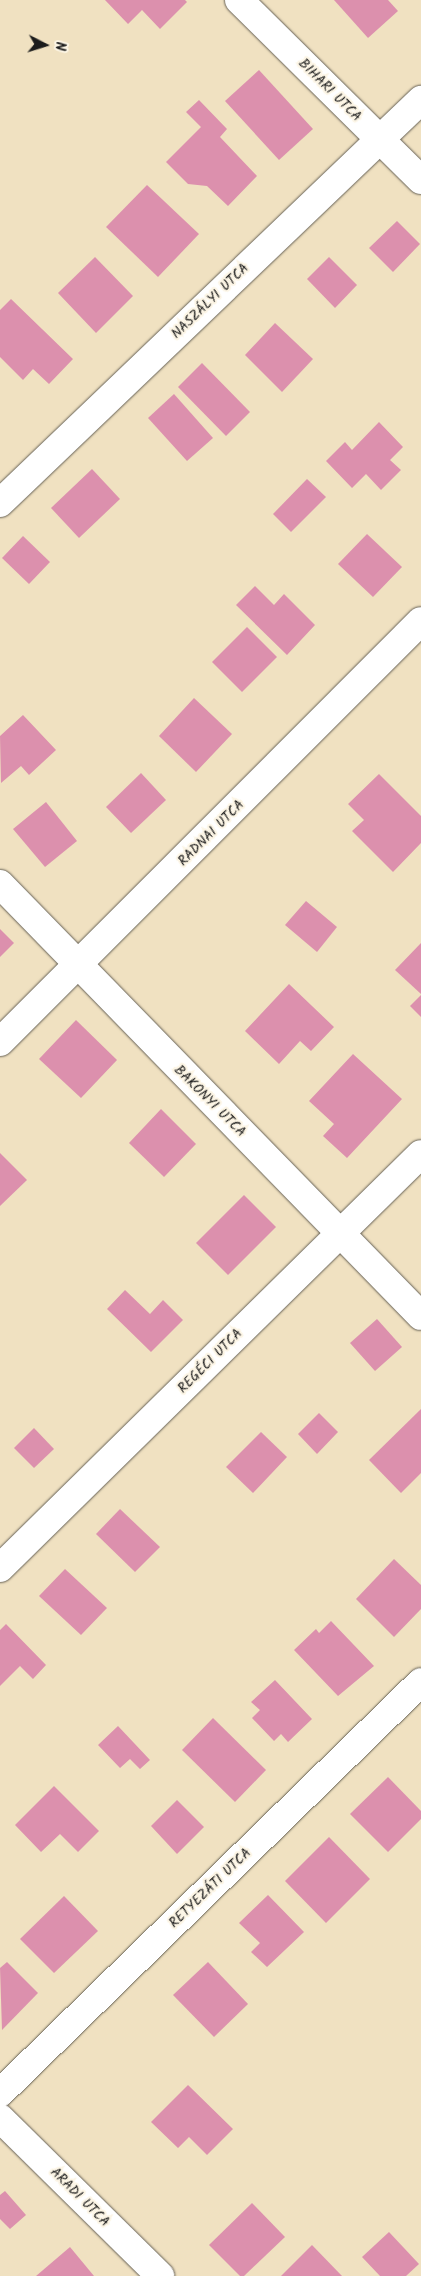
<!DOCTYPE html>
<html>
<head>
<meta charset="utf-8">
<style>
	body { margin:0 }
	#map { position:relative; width:421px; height:2276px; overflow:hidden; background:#f0e1c1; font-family:Kalam,sans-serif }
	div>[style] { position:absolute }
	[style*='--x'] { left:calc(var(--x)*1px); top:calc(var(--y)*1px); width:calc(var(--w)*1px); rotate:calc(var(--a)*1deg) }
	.building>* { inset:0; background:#dc90ad }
	.roads { filter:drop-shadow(0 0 1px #666156) drop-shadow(0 0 1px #666156) }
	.minor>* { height:28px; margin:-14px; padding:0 14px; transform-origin:14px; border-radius:14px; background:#fff }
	span { translate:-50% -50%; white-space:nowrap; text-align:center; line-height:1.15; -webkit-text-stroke:4.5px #fcf5e5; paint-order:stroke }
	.street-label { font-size:14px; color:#1c1c1c }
	.north { position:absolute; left:20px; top:20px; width:50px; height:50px; -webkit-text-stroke:4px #fcf5e5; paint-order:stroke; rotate:95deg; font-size:14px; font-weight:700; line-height:20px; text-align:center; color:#1c1c1c }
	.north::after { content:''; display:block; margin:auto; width:18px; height:22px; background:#1c1c1c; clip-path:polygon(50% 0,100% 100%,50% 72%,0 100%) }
</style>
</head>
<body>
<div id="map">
	<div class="building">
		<i style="clip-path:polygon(105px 0,185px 0,187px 2px,160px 29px,142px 10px,128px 24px)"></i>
		<i style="clip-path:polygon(334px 0,388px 0,398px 11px,368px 38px)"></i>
		<i style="clip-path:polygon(259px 70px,313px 129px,279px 160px,225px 101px)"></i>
		<i style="clip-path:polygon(199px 100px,227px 129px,220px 137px,257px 176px,228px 206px,207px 186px,188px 184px,166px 162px,201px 127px,186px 112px)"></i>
		<i style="clip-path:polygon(147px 185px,199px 234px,158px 277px,106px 227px)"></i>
		<i style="clip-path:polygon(397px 221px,420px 244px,393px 272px,369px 248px)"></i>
		<i style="clip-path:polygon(95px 257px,133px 296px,96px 333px,58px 293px)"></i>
		<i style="clip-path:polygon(329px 257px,357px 285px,335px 308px,307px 279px)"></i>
		<i style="clip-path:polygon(11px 299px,73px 359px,49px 384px,33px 369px,23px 380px,0 357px,0 310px)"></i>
		<i style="clip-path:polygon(275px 323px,313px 359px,282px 392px,245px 355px)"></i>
		<i style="clip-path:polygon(202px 363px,250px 412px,226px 436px,178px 387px)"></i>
		<i style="clip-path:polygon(174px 394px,213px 438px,187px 461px,148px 418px)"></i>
		<i style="clip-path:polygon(379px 422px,403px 447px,390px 460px,401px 470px,381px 490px,366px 474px,352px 488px,326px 461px,345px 442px,352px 450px)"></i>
		<i style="clip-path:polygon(92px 469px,120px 499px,79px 538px,51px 508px)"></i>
		<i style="clip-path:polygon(307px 479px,326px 497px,291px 532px,273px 514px)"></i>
		<i style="clip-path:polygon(367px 534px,402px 567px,373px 597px,338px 564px)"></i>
		<i style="clip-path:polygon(23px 536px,50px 562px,29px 584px,2px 558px)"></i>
		<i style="clip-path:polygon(255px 586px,274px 605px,284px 594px,315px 625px,287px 655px,236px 605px)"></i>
		<i style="clip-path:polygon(247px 627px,277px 657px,242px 692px,212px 662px)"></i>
		<i style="clip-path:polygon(194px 698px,232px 734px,196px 772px,159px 736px)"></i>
		<i style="clip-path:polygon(23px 715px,56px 750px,29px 775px,21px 766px,1px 783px,0 736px)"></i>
		<i style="clip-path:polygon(141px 773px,166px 800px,131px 833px,106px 807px)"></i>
		<i style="clip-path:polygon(379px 774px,421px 816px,421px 843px,393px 872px,352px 831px,364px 820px,348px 804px)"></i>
		<i style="clip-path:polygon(46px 802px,77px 841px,45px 867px,13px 829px)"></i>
		<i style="clip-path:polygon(306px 901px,337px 927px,317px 952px,285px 925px)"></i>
		<i style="clip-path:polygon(0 929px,14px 943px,0 957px)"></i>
		<i style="clip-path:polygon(421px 943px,421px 994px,395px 970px)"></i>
		<i style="clip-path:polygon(289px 984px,334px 1027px,311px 1051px,300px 1041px,279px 1064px,245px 1031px)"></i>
		<i style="clip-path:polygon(421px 995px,421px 1017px,410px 1006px)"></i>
		<i style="clip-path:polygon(76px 1020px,117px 1060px,81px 1098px,39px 1059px)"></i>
		<i style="clip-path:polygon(353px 1054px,402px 1099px,347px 1158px,323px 1136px,334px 1124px,309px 1101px)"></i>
		<i style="clip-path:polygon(161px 1109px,196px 1144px,164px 1177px,129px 1143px)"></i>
		<i style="clip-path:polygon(0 1153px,27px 1180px,0 1206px)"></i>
		<i style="clip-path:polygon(244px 1195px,276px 1227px,228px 1275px,196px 1243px)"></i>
		<i style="clip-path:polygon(125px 1290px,150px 1314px,163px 1300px,183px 1320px,151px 1352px,107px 1309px)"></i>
		<i style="clip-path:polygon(377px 1319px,402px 1347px,375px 1371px,350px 1343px)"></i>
		<i style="clip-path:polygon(421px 1409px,421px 1473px,401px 1493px,369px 1460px)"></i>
		<i style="clip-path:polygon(319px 1413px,338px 1432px,317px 1454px,298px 1434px)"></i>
		<i style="clip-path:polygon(34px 1428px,54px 1449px,34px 1468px,14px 1448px)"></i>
		<i style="clip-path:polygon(261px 1432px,287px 1457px,253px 1493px,226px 1467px)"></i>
		<i style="clip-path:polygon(120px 1509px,160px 1547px,135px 1572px,96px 1534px)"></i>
		<i style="clip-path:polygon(394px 1559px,421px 1585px,421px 1609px,394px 1637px,356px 1599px)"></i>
		<i style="clip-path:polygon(65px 1569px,107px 1608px,81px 1635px,39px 1596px)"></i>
		<i style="clip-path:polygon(331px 1621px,374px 1666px,338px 1696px,294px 1650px,316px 1629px,319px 1633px)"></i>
		<i style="clip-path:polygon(6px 1624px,46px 1665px,33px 1679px,20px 1666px,0 1686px,0 1630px)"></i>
		<i style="clip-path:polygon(275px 1680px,312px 1719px,288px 1742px,281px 1734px,274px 1741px,252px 1718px,260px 1710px,251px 1702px)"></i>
		<i style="clip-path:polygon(213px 1718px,266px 1770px,235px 1802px,182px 1750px)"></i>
		<i style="clip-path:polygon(118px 1726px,150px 1760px,140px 1769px,130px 1759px,120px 1768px,98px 1745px)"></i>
		<i style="clip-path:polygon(388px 1777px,421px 1811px,421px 1819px,388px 1852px,350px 1814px)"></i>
		<i style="clip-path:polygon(54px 1786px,99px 1831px,78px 1852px,60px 1834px,41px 1852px,15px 1825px)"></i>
		<i style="clip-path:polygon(177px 1800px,204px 1827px,177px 1854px,151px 1826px)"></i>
		<i style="clip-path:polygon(329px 1837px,370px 1879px,326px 1923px,285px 1881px)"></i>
		<i style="clip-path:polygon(268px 1895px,304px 1932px,267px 1967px,251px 1952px,260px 1943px,239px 1923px)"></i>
		<i style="clip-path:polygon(64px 1896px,98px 1931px,54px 1973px,20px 1939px)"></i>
		<i style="clip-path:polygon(7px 1962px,38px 1993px,2px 2030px,0 1968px)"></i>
		<i style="clip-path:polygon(208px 1962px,248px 2004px,214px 2037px,173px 1995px)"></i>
		<i style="clip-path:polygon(188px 2085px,233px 2129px,207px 2155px,189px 2137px,178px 2148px,151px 2122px)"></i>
		<i style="clip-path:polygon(5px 2191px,26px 2215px,10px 2229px,0 2219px,0 2195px)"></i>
		<i style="clip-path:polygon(252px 2203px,285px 2237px,244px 2276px,240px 2276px,209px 2245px)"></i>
		<i style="clip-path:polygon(389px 2232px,419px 2264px,406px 2276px,380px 2276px,362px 2257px)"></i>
		<i style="clip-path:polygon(312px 2245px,342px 2276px,281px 2276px)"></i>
		<i style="clip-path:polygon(70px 2247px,94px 2276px,36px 2276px)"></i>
	</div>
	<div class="roads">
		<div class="minor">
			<i style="--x:239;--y:0;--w:256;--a:44.7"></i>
			<i style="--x:0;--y:503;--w:583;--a:-43.75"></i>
			<i style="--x:0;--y:884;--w:603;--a:45.74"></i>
			<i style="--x:0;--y:1042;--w:595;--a:-45"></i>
			<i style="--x:0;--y:1568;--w:590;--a:-44.52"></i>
			<i style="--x:0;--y:2093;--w:588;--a:-44.31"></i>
			<i style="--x:0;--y:2118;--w:225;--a:44.6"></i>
		</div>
	</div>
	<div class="street-label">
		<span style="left:330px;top:90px;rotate:45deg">BIHARI UTCA</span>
		<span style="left:210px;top:301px;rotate:-44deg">NASZÁLYI UTCA</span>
		<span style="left:211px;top:833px;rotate:-45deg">RADNAI UTCA</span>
		<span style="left:210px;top:1101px;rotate:45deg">BAKONYI UTCA</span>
		<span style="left:210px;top:1361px;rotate:-45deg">REGÉCI UTCA</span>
		<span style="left:210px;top:1888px;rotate:-44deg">RETYEZÁTI UTCA</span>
		<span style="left:80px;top:2197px;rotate:45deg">ARADI UTCA</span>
	</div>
	<div class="north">N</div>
</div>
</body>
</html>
